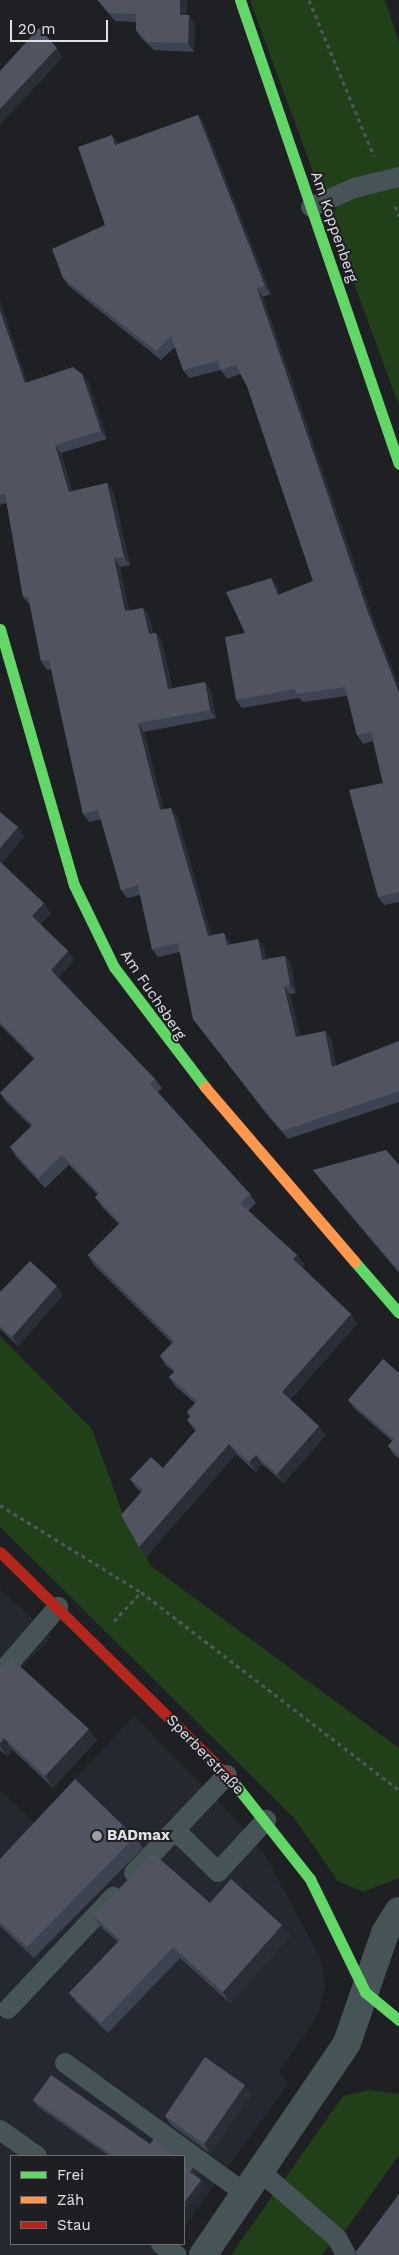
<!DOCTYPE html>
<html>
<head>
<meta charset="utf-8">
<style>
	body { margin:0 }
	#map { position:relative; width:399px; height:2255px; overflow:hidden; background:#1e2023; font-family:"Work Sans",sans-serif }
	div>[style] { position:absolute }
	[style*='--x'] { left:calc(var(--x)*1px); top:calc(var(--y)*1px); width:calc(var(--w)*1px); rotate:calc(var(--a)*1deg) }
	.built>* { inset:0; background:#242831 }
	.green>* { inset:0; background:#213f19 }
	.path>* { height:3px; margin-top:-1.5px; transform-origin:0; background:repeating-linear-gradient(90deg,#4f5759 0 4px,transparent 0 8px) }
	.lane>* { height:20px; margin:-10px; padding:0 10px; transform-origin:10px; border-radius:10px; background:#465357 }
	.street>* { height:28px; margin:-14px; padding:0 14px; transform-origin:14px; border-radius:14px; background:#465357 }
	.fast>* { height:11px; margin:-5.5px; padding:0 5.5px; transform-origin:5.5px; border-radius:5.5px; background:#63d668 }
	.slow>* { height:11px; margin:-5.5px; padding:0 5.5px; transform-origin:5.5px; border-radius:5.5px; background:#ff974d }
	.jam>* { height:11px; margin:-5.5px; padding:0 5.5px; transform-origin:5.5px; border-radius:5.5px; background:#b3261e }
	.wall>* { inset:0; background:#3d4350 }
	.shaded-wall>* { inset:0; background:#292e37 }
	.building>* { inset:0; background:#4f5460 }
	.dots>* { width:14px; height:14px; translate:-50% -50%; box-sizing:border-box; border:2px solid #1d1f24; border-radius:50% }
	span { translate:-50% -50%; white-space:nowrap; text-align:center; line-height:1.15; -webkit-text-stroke:4px #1d1f24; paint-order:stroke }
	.street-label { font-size:15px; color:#e1e2e5 }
	.poi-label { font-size:15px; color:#e1e2e5; font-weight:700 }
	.left { translate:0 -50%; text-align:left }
	.legend { position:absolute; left:10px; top:2155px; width:175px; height:90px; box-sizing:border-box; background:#1d1f24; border:1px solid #6b6d71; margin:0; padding:6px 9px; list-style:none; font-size:15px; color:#e1e2e5 }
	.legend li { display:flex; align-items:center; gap:10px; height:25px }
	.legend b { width:25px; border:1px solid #6b6d71 }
	.scale { position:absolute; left:10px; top:20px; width:98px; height:22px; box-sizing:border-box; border:2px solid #e1e2e5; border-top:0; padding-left:6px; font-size:15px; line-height:18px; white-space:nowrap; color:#e1e2e5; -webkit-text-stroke:4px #1d1f24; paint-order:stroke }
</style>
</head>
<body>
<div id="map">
	<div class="built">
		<i style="clip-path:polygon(0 1589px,52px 1637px,0 1690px)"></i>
		<i style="clip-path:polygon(134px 1716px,243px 1827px,266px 1857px,321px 1959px,325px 1986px,318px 2015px,279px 2072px,289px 2083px,184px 2227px,184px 2156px,11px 2156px,11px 2244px,171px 2244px,163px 2255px,0 2255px,0 1790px,34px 1823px)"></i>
	</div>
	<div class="green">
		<i style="clip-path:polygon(250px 0,385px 0,399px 43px,399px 406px)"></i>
		<i style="clip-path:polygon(0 1336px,92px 1429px,126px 1523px,151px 1566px,399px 1748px,399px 1878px,363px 1892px,338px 1881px,294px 1818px,0 1527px)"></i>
		<i style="clip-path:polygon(369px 2090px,399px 2094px,399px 2155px,347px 2228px,321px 2255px,231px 2255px,343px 2096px)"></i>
	</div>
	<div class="path">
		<i style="--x:309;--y:0;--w:169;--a:67.4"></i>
		<i style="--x:395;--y:206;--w:11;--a:68"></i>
		<i style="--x:0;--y:1505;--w:166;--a:31.7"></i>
		<i style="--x:141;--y:1592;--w:325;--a:37.5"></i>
		<i style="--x:114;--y:1621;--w:40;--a:-47"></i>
	</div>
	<div class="lane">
		<i style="--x:311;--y:207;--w:47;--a:-23.8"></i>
		<i style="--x:354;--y:188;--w:46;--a:-13.7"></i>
		<i style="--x:0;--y:1674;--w:89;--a:-49.1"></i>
		<i style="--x:175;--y:1830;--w:60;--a:44.3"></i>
		<i style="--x:218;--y:1872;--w:71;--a:-47.3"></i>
		<i style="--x:134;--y:1873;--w:135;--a:-46.5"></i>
		<i style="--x:8;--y:2009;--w:154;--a:-46.8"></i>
		<i style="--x:65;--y:2063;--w:223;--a:35.9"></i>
		<i style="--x:0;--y:2130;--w:45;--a:35.1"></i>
		<i style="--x:261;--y:2172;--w:101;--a:41"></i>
		<i style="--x:337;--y:2238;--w:19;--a:62"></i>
		<i style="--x:161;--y:2244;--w:19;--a:35"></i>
	</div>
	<div class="street">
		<i style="--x:203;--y:2255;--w:256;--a:-55.8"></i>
		<i style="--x:347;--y:2043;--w:116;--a:-70.9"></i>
		<i style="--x:385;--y:1933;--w:26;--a:-58"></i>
	</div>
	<div class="fast">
		<i style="--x:240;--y:0;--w:490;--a:71.1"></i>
		<i style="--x:0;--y:629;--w:266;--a:73.9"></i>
		<i style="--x:74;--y:885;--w:91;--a:64"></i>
		<i style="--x:114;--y:967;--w:151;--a:52.8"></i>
		<i style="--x:355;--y:1262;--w:67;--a:49.2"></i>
		<i style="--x:230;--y:1778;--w:129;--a:51.6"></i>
		<i style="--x:310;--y:1879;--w:126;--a:64"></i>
		<i style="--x:365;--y:1992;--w:44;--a:39.5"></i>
	</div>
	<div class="slow">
		<i style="--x:205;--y:1087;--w:230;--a:49.4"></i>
	</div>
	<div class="jam">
		<i style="--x:0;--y:1552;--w:322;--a:44.5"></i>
	</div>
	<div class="wall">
		<i style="clip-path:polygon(97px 0,187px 0,186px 15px,195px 24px,194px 52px,154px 50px,141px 38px,136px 30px,136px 22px,115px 21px)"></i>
		<i style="clip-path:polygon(198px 115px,204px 124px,271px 294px,263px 297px,373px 619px,399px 687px,399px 902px,384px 905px,378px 897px,383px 783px,373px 741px,363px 744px,357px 735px,347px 696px,303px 702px,299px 698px,242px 708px,236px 700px,245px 633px,271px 578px,277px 586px,280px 594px,313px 581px,247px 386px,240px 374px,227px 379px,221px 370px,189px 378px,183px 370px,175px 347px,161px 360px,69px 286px,63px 278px,105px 225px,118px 144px)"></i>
		<i style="clip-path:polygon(0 302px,27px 383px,82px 374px,88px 382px,107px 439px,61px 453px,72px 491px,107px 483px,113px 491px,130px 565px,120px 567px,129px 611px,143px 608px,149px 616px,153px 633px,156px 633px,162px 641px,172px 689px,205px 682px,211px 691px,216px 718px,144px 732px,164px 810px,177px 816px,211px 935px,224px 933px,229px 941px,230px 944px,264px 947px,266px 959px,285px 956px,291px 964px,296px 993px,290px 994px,300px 1036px,325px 1031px,331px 1039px,336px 1066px,399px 1041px,399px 1102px,288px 1139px,268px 1116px,193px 1019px,180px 952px,158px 957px,152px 949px,140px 895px,127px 898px,121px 890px,101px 819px,89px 822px,83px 814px,51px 669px,47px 670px,41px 661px,30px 605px,23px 597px,7px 503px,0 505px)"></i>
		<i style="clip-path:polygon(0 812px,18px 827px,24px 837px,2px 863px,51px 913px,40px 924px,68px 951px,74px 960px,58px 978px,155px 1079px,162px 1088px,158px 1092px,250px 1194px,256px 1203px,248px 1211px,297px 1255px,304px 1264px,302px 1267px,351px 1314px,357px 1324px,290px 1400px,326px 1435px,284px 1483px,262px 1464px,256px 1472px,236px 1454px,146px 1557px,139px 1547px,141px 1492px,137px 1489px,130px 1479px,163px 1468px,195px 1431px,187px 1420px,190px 1417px,187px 1412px,195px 1403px,176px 1387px,169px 1377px,174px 1372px,166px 1366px,160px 1356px,172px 1343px,94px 1265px,88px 1255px,119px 1224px,102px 1207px,95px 1197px,98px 1195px,69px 1165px,45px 1188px,16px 1157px,10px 1147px,31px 1126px,7px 1103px,0 1093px,34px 1059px,0 1025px)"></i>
		<i style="clip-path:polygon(399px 1165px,399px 1273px,319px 1178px,313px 1170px)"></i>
		<i style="clip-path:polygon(0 1292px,63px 1295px,18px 1346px,0 1329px)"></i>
		<i style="clip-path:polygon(399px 1373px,399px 1459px,394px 1455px,388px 1446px,392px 1441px,354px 1408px,348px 1400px)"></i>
		<i style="clip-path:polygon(0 1669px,97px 1740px,53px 1788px,13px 1750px,7px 1756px,0 1750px)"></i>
		<i style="clip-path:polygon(135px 1837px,143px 1848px,34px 1958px,0 1926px,0 1859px)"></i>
		<i style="clip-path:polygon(210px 1903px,290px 1936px,230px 2003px,180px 1958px,108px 2033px,77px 2003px,69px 1993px,118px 1942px,101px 1927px,93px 1916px)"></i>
		<i style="clip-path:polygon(251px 2094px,210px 2153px,171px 2125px,165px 2116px)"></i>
		<i style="clip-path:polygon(33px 2100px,150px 2144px,177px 2156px,109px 2156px,37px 2106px)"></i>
	</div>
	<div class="shaded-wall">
		<i style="clip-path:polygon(180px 0,187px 0,186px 24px,180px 15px)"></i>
		<i style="clip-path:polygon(189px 15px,195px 24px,194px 52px,188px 43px)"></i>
		<i style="clip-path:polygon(57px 48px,63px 57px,0 125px,0 109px)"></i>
		<i style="clip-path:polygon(198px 115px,204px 124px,271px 294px,265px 286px)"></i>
		<i style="clip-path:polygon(112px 135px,118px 143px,121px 153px,115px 145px)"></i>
		<i style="clip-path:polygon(257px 288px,263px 297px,373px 619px,399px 687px,399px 694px,367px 610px)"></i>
		<i style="clip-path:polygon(0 302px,31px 392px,25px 383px,0 311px)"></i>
		<i style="clip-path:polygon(82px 374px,88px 382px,107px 439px,101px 431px)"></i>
		<i style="clip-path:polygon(55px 445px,61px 453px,75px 501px,69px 492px)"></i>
		<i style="clip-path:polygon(107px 483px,113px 491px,130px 565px,124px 557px)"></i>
		<i style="clip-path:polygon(114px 558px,120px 567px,131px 620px,125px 611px)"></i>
		<i style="clip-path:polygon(271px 578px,277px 586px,284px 603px,278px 595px)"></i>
		<i style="clip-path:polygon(143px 608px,149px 616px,155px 642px,149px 634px)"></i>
		<i style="clip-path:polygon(156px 633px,162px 641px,174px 698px,168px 689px)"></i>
		<i style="clip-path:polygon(205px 682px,211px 691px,216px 718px,210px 710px)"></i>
		<i style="clip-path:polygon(138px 723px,144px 732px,166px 819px,160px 810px)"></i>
		<i style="clip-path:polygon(171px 808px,177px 816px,214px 944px,208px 936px)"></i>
		<i style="clip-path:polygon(18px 827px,24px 837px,0 865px,0 848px)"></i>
		<i style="clip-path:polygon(44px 903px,51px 913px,39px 925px,32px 916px)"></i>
		<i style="clip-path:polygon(224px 933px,229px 941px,233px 953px,227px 945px)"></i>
		<i style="clip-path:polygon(258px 939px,264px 947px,268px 968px,262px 960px)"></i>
		<i style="clip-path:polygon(68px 951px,74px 960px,57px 979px,51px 970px)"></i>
		<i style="clip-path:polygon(285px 956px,291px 964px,296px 993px,290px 985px)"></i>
		<i style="clip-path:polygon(284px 986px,290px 994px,302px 1045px,296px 1037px)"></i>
		<i style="clip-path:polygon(325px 1031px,331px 1039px,338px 1075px,332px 1067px)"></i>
		<i style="clip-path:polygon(297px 1255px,304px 1264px,300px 1268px,293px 1259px)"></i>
		<i style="clip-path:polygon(57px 1286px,63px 1295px,18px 1346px,12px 1337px)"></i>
		<i style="clip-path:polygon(351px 1314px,357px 1324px,288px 1402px,282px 1392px)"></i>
		<i style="clip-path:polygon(319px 1426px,326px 1435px,284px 1483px,277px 1474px)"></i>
		<i style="clip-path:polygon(229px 1444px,236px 1454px,146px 1557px,139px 1547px)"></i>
		<i style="clip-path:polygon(256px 1455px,262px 1464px,256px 1472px,249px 1462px)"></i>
		<i style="clip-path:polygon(89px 1729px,97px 1740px,53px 1788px,45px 1776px)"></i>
		<i style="clip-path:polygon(4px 1738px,13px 1750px,7px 1756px,0 1746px,0 1743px)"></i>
		<i style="clip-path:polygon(282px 1925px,290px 1936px,230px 2003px,223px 1992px)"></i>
		<i style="clip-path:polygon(245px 2085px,251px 2094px,210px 2153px,204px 2144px)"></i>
		<i style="clip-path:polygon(193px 2168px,197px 2173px,194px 2177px,190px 2172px)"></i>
		<i style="clip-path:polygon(201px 2180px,204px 2185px,186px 2210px,184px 2207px,184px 2203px)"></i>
	</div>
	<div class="building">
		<i style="clip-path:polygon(98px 0,180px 0,180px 15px,189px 15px,188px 43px,148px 42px,136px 30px,136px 14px,109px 13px)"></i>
		<i style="clip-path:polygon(39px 28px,57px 48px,0 109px,0 71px)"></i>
		<i style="clip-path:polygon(198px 115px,265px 286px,257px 288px,367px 610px,399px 693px,399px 892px,378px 897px,349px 790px,383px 783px,371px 732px,357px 735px,345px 687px,297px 694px,295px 689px,236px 700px,225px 637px,245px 633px,226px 592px,271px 578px,278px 595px,313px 581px,247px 386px,236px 365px,221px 370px,218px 361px,183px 370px,171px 336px,156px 351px,63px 278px,52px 249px,105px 225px,78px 147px,112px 135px,115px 145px)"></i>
		<i style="clip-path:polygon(0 311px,25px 383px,73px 367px,82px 374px,101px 431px,55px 445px,69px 492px,107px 483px,124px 557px,114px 558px,125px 611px,143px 608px,149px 634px,156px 633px,168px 689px,205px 682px,210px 710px,138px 723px,160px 810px,171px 808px,208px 936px,224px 933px,227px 945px,258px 939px,262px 960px,285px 956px,290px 985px,284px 986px,296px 1037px,325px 1031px,332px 1067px,399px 1041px,399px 1091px,282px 1131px,262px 1107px,193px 1019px,178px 943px,152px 949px,138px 885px,121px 890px,98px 810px,83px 814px,49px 660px,41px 661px,28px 596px,23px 597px,5px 494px,0 495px)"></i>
		<i style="clip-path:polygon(0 812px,18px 827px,0 848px)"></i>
		<i style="clip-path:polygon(0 862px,44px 903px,32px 916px,68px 951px,51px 970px,155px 1079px,150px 1084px,250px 1194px,240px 1203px,297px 1255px,293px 1259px,351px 1314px,282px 1392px,319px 1426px,277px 1474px,256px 1455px,249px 1462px,229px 1444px,139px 1547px,121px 1515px,143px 1490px,130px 1479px,151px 1457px,163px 1468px,197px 1429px,187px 1420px,191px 1416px,187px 1412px,197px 1401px,169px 1377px,175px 1371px,160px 1356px,174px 1341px,88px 1255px,120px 1223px,95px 1197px,99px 1193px,62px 1155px,38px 1178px,10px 1147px,33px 1125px,0 1093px,35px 1058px,0 1022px)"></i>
		<i style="clip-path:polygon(386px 1150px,399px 1165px,399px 1269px,392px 1263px,313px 1170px)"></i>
		<i style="clip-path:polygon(30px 1261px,57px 1286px,12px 1337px,0 1326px,0 1292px)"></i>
		<i style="clip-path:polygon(383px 1359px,399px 1373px,399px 1456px,388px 1446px,394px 1439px,348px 1400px)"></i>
		<i style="clip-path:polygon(11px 1658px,89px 1729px,45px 1776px,4px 1738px,0 1743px,0 1669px)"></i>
		<i style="clip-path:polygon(75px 1779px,135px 1837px,27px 1947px,0 1922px,0 1859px)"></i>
		<i style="clip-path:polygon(153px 1853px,210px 1903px,231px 1879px,282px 1925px,223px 1992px,173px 1947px,101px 2023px,69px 1993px,120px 1940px,93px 1916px)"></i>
		<i style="clip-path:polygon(205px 2057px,245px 2085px,204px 2144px,165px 2116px)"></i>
		<i style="clip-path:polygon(51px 2075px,150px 2144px,154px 2139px,177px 2156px,113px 2156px,33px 2100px)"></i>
		<i style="clip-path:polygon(184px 2161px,193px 2168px,190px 2172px,201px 2180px,184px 2203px)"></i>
		<i style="clip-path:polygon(399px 2194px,399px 2255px,358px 2255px,355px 2253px)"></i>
	</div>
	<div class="dots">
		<i style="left:97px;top:1836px;background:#9d9ea1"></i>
	</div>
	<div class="street-label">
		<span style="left:334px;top:227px;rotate:71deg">Am Koppenberg</span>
		<span style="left:153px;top:995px;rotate:56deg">Am Fuchsberg</span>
		<span style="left:205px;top:1755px;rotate:46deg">Sperberstraße</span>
	</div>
	<div class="poi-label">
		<span class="left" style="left:107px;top:1836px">BADmax</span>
	</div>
	<ul class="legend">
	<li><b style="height:6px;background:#63d668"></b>Frei</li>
	<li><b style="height:6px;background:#ff974d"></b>Zäh</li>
	<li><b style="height:6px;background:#b3261e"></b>Stau</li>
	</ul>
	<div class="scale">20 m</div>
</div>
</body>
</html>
